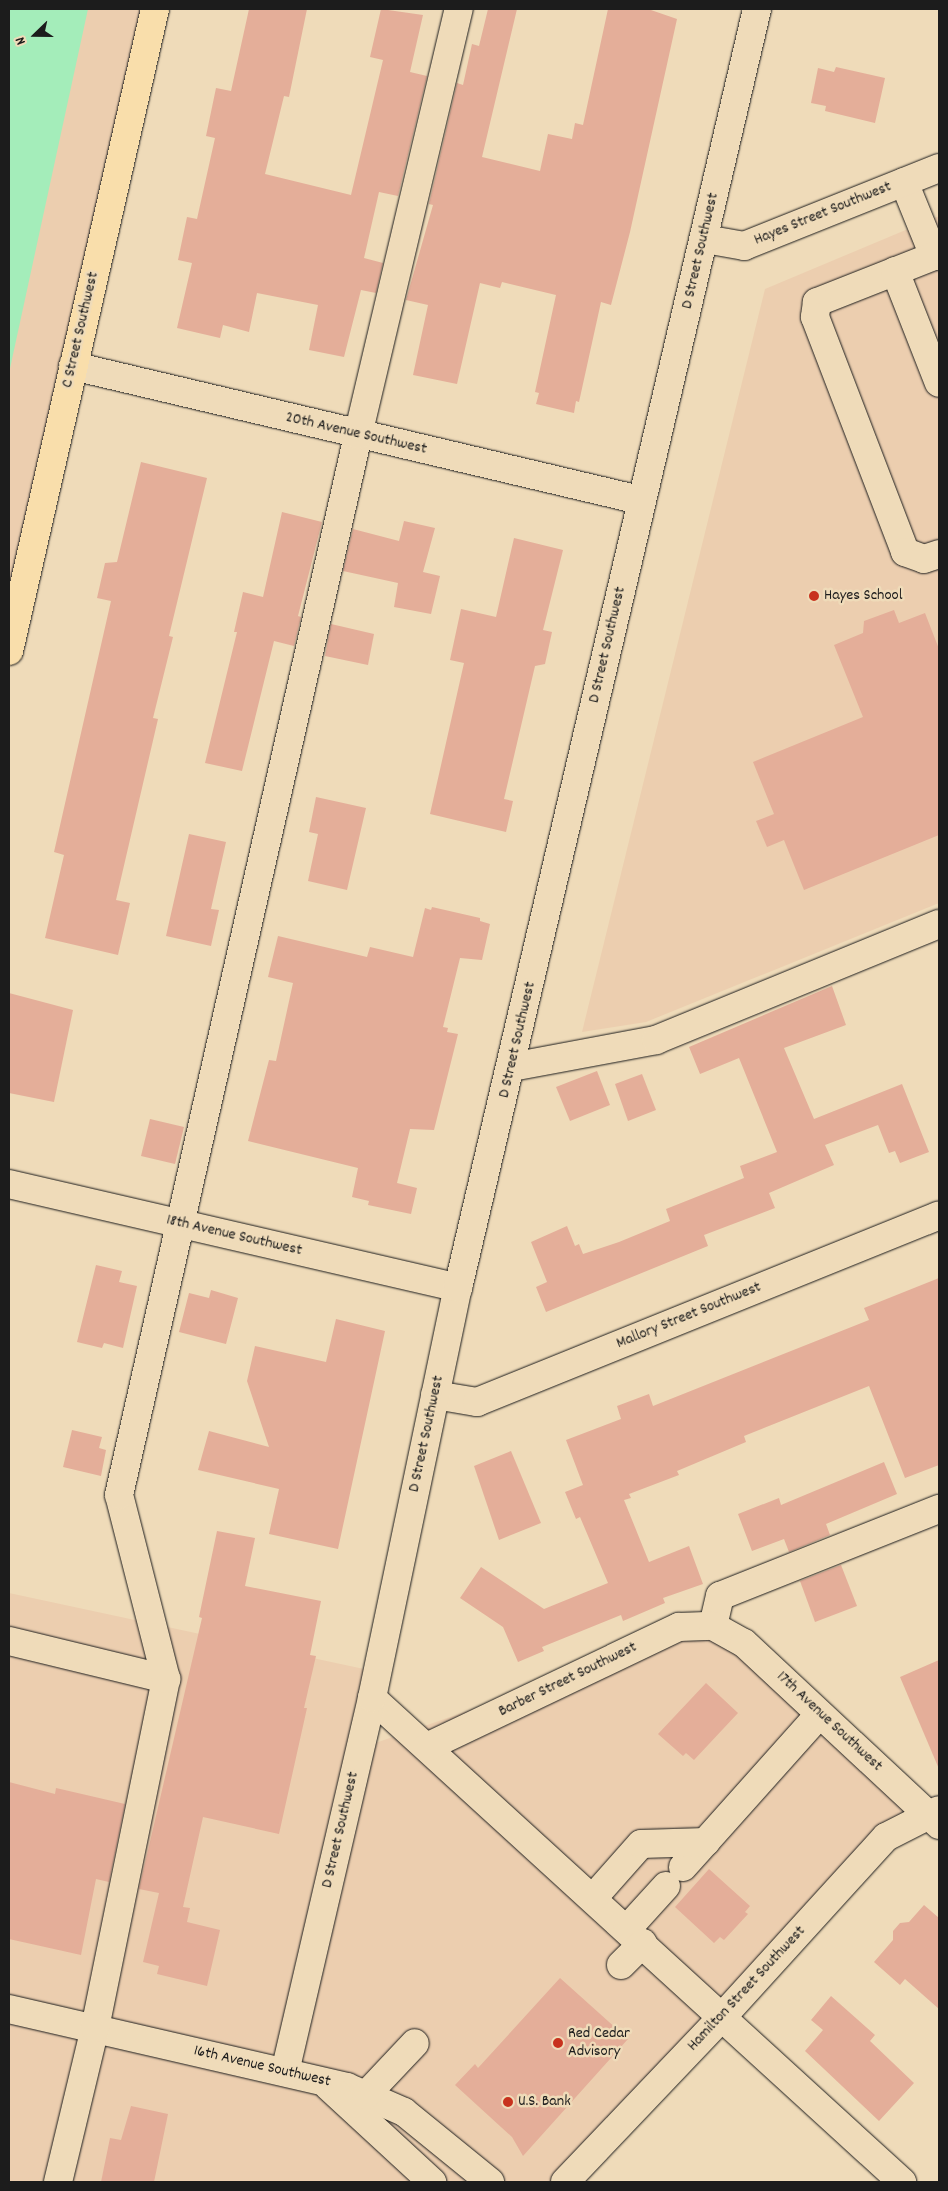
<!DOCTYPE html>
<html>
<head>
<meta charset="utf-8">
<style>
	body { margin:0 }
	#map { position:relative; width:948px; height:2191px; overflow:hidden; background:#efdbb9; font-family:Dekko,sans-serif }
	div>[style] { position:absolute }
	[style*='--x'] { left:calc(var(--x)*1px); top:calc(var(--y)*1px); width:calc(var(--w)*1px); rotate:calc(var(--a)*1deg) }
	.built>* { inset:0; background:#ecceaf }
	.green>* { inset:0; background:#a4edba }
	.building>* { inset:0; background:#e4ae99 }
	.roads { filter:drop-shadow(0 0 1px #1c1c1c) drop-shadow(0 0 1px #1c1c1c) }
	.minor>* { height:28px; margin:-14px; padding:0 14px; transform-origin:14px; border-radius:14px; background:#efdbb9 }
	.major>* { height:28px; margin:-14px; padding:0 14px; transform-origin:14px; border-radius:14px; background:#f9deab }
	.dots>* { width:14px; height:14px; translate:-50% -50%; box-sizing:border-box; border:2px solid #efdbb9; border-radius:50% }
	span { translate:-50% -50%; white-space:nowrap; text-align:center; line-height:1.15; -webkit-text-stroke:5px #efdbb9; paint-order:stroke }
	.street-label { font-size:16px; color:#1c1c1c }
	.poi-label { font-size:16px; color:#1c1c1c }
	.left { translate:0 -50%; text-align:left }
	.frame { position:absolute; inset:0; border:10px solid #1c1c1c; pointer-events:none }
	.north { position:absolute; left:10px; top:10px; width:50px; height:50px; -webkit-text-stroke:4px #efdbb9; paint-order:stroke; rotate:248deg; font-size:14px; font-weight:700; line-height:20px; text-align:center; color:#1c1c1c }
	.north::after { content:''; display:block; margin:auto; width:18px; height:22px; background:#1c1c1c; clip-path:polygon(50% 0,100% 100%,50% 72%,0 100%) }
</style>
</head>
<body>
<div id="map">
	<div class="built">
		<i style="clip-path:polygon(9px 9px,155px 9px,9px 646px)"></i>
		<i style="clip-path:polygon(939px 216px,939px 903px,646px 1022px,582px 1032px,765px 289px)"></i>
		<i style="clip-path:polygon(9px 1593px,378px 1672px,361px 1748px,713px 1626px,917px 1808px,564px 2182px,9px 2182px)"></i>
	</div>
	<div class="green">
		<i style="clip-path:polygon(9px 9px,88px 9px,9px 373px)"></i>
	</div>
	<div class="building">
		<i style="clip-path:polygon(249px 9px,307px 9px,289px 97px,284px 96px,265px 174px,351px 195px,383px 60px,370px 57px,381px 9px,423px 15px,410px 72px,427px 76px,398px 196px,379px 192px,364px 258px,383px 263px,376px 293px,361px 290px,344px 357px,309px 350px,318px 305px,257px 293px,249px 332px,223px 325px,220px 338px,177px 328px,192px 263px,178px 260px,187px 217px,197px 219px,215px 138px,206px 136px,216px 88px,231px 91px)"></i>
		<i style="clip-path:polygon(488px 9px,517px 9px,482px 157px,540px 171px,548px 134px,572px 139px,575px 123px,583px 125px,608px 9px,648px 9px,677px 19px,630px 232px,611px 305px,601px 302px,579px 402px,576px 401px,574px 413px,536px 404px,539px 393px,535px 392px,556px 295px,502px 282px,500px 288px,480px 283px,457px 384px,413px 375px,428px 305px,406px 300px,433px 205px,429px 204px,457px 83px,463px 85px,472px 44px,479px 46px)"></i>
		<i style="clip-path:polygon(836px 67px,885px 78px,875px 123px,825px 111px,826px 106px,811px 103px,818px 68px,834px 72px)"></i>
		<i style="clip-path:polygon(141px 462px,207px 478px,169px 636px,173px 637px,153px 718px,158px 719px,116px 900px,130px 903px,118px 955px,45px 938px,64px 855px,54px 852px,111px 601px,97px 598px,105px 563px,117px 562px)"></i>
		<i style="clip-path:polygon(282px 512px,322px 522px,298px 616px,301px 617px,294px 646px,274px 641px,242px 771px,205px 763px,237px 632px,234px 632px,243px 592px,263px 597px)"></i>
		<i style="clip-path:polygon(404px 521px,435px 528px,423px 572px,440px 576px,431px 614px,394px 607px,398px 583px,343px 571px,353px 529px,399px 541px)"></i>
		<i style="clip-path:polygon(514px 538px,563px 550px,543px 630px,552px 632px,545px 664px,535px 666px,504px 799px,513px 801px,506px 832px,430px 814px,464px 663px,450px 660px,461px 609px,496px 617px)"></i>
		<i style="clip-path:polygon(894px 610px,899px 623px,925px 613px,939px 649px,939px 835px,804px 890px,784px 840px,767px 847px,756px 821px,774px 814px,753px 762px,863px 717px,834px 645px,863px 633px,864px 621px)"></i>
		<i style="clip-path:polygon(331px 624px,374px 634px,368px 665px,325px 656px)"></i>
		<i style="clip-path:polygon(316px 797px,366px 808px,347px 890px,308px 881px,318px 834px,309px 832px)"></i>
		<i style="clip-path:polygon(189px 834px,226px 842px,211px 909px,219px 910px,211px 946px,166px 936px)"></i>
		<i style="clip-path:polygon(432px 907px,480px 918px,480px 921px,490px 924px,482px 960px,460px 958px,443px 1027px,448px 1028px,447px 1032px,458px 1034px,434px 1130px,410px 1129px,397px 1183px,417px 1188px,411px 1214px,368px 1205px,369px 1201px,352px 1197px,358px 1168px,248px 1141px,269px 1060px,276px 1061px,293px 983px,268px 977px,278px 936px,367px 957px,370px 947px,413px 957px,425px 908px,431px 910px)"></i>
		<i style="clip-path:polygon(832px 986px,846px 1025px,784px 1048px,814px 1119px,902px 1084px,929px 1152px,900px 1163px,895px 1151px,889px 1153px,878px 1125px,825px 1145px,834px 1165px,769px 1193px,775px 1208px,704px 1235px,708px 1246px,546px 1312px,536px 1287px,547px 1282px,531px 1242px,567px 1226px,575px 1246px,579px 1244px,583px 1254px,619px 1242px,670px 1221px,666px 1209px,744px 1178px,740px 1166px,777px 1152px,739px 1058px,700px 1074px,689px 1047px)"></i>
		<i style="clip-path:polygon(9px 993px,73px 1010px,54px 1102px,9px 1093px)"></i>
		<i style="clip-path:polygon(597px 1071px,610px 1105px,570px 1121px,556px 1087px)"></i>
		<i style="clip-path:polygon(642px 1074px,656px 1110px,628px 1121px,615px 1084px)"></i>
		<i style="clip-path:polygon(150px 1119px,184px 1127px,175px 1164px,141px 1156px)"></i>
		<i style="clip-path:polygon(96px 1265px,122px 1271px,119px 1282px,137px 1286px,123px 1348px,104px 1343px,102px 1348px,77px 1342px)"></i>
		<i style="clip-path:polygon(939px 1278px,939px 1465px,905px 1478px,869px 1386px,744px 1436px,746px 1442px,677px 1471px,679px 1475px,629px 1494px,631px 1498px,624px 1500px,649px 1562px,689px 1546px,703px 1584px,663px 1598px,665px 1603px,623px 1621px,621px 1615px,542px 1647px,544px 1651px,518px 1662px,503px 1627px,460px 1598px,481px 1567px,544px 1609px,608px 1583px,580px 1517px,576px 1519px,565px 1492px,583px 1485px,566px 1440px,621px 1419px,617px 1406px,649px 1394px,653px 1406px,869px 1320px,864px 1308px)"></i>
		<i style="clip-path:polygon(211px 1290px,238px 1298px,226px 1344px,179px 1332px,189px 1293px,209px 1298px)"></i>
		<i style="clip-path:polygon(336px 1319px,385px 1331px,338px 1549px,269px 1534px,279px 1489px,198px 1470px,209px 1431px,269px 1447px,247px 1381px,255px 1346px,326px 1362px)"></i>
		<i style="clip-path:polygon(72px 1430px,102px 1437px,99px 1448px,106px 1450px,101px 1476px,63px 1467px)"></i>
		<i style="clip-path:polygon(511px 1451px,541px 1523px,499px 1540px,474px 1466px)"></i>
		<i style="clip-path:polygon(884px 1462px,897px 1494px,826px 1524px,830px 1535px,789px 1552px,784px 1539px,752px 1551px,738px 1514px,779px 1498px,781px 1505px)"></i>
		<i style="clip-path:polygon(217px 1531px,255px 1538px,245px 1586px,321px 1601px,310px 1655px,316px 1656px,304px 1708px,307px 1708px,279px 1834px,203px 1817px,183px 1907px,190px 1908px,187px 1922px,220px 1930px,207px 1986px,157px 1974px,159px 1966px,143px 1962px,159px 1893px,139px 1889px,202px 1618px,199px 1617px)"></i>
		<i style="clip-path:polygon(841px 1565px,857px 1606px,815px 1622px,800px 1581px)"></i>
		<i style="clip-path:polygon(939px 1660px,939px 1769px,900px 1677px)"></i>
		<i style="clip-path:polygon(706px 1683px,738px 1713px,694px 1760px,686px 1753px,683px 1756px,658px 1734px)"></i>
		<i style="clip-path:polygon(9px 1782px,55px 1794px,56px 1788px,125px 1804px,109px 1882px,96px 1879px,81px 1955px,9px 1939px)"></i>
		<i style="clip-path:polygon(709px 1869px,750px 1906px,745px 1912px,748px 1914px,724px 1940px,720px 1937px,714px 1943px,675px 1907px)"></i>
		<i style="clip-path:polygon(924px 1905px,939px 1918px,939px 2009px,905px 1979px,900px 1985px,874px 1962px,893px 1940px,893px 1931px,900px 1923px,909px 1922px)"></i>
		<i style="clip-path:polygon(560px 1978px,628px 2039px,523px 2156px,512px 2137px,455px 2085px,475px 2064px,478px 2068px)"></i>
		<i style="clip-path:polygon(831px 1996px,875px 2035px,870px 2041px,914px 2083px,879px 2121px,805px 2051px,823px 2030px,811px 2020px)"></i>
		<i style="clip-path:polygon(131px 2106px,168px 2114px,154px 2182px,101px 2182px,110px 2138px,121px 2140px)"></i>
	</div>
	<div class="roads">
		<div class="minor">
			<i style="--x:904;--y:182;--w:80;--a:67.9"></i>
			<i style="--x:934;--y:256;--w:5;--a:0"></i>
			<i style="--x:705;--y:239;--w:40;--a:10"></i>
			<i style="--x:744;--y:246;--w:210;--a:-21.8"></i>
			<i style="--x:934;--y:256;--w:126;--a:158.5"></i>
			<i style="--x:817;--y:302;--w:15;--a:98"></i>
			<i style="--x:815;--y:317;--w:252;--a:69"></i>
			<i style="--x:905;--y:552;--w:20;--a:20"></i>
			<i style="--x:924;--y:559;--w:16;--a:-18"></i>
			<i style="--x:895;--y:271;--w:120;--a:68.6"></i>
			<i style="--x:73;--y:366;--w:583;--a:13.3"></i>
			<i style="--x:512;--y:1067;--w:147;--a:-10.6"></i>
			<i style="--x:656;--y:1040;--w:306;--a:-22.3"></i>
			<i style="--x:9;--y:1184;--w:461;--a:13"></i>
			<i style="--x:435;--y:1395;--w:43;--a:9.5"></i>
			<i style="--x:477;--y:1402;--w:498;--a:-22"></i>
			<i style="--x:713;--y:1626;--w:31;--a:-77"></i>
			<i style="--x:720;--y:1596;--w:236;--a:-21.7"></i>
			<i style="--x:9;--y:1641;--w:162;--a:13.6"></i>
			<i style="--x:372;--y:1698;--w:718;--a:42.4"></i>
			<i style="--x:427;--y:1747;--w:279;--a:-25.5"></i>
			<i style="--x:679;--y:1627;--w:34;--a:-2"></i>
			<i style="--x:713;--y:1626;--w:35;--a:29"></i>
			<i style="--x:744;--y:1643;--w:267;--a:43"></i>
			<i style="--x:683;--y:1867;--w:205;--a:-48.2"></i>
			<i style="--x:593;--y:1898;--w:72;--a:-48.4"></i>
			<i style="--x:641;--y:1844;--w:65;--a:-1.8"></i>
			<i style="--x:627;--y:1929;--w:58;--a:-47.8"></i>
			<i style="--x:621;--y:1965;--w:31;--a:-45"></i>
			<i style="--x:9;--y:2009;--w:347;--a:13"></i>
			<i style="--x:347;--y:2087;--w:62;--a:23.7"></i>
			<i style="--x:404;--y:2112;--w:111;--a:39.1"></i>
			<i style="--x:285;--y:2072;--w:384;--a:-76.9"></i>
			<i style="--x:372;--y:1698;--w:419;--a:-78.2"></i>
			<i style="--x:458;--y:1288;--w:1313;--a:-76.84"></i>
			<i style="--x:328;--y:2086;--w:142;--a:42.7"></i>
			<i style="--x:366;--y:2095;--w:71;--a:-46.7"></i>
			<i style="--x:58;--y:2182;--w:158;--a:-76.5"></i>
			<i style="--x:95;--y:2028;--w:356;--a:-78.5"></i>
			<i style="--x:166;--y:1679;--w:190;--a:-104.3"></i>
			<i style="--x:119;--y:1495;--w:1087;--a:-77.29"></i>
			<i style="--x:358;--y:435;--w:438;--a:-76.7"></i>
			<i style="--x:565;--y:2182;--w:229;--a:-46.4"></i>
			<i style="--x:723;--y:2016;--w:242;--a:-47.7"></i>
			<i style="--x:886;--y:1837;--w:59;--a:-27"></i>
		</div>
		<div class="major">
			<i style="--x:9;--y:651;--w:658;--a:-77.19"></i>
		</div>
	</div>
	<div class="dots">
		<i style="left:814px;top:596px;background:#c8321e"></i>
		<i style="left:558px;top:2043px;background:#c8321e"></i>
		<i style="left:508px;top:2102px;background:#c8321e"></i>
	</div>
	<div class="street-label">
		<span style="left:823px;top:214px;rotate:-22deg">Hayes Street Southwest</span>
		<span style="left:701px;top:251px;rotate:-77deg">D Street Southwest</span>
		<span style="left:81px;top:330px;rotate:-77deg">C Street Southwest</span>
		<span style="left:356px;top:434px;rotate:13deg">20th Avenue Southwest</span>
		<span style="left:608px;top:645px;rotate:-77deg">D Street Southwest</span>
		<span style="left:518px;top:1040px;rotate:-77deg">D Street Southwest</span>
		<span style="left:234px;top:1236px;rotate:13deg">18th Avenue Southwest</span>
		<span style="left:689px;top:1316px;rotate:-22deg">Mallory Street Southwest</span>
		<span style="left:427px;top:1434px;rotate:-78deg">D Street Southwest</span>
		<span style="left:568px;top:1680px;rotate:-26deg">Barber Street Southwest</span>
		<span style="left:829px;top:1722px;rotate:43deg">17th Avenue Southwest</span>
		<span style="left:341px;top:1830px;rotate:-77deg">D Street Southwest</span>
		<span style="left:747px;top:1989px;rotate:-47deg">Hamilton Street Southwest</span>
		<span style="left:262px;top:2067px;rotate:13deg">16th Avenue Southwest</span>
	</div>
	<div class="poi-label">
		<span class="left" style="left:824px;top:596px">Hayes School</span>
		<span class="left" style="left:568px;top:2043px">Red Cedar<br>Advisory</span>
		<span class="left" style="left:518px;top:2102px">U.S. Bank</span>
	</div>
	<div class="frame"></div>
	<div class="north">N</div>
</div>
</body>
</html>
